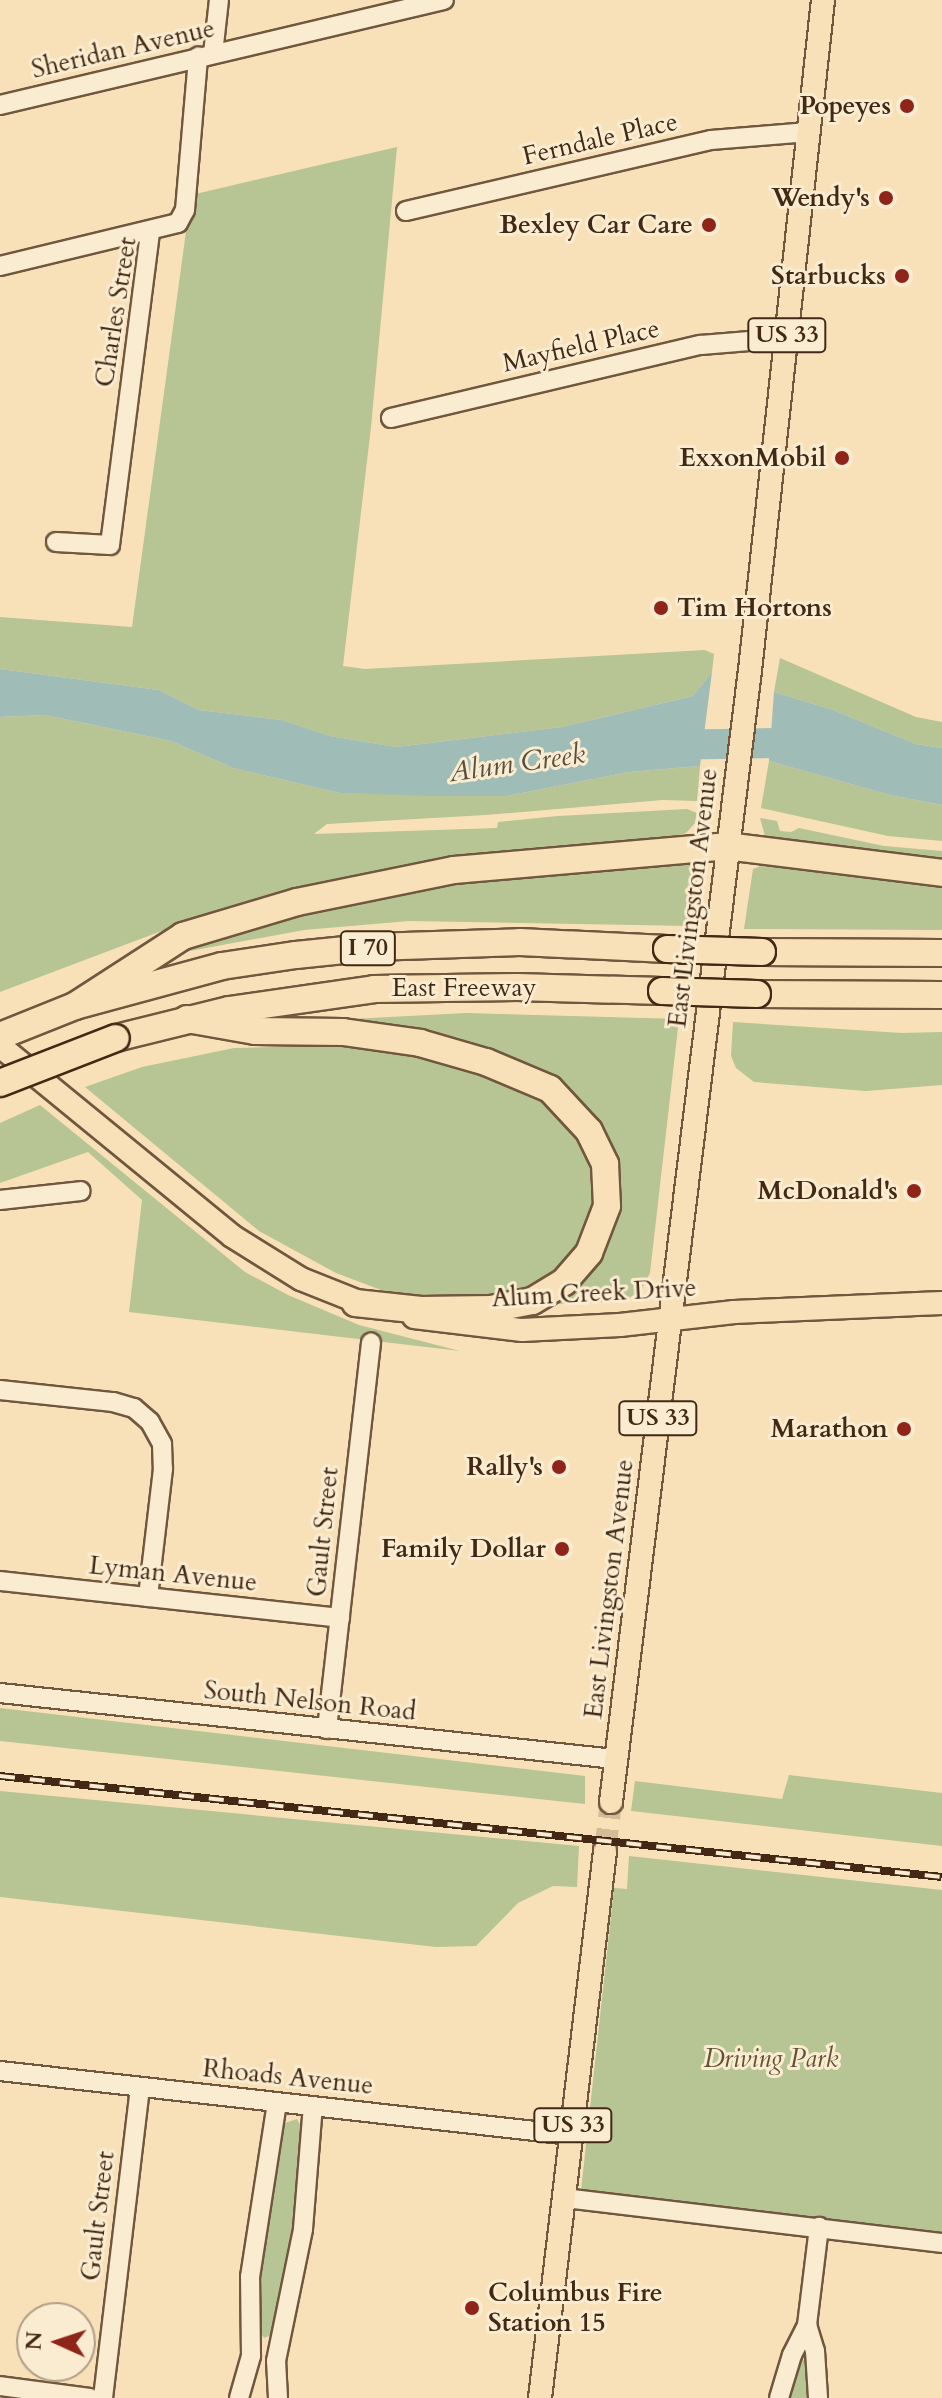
<!DOCTYPE html>
<html>
<head>
<meta charset="utf-8">
<style>
	body { margin:0 }
	#map { position:relative; width:942px; height:2398px; overflow:hidden; background:#f8e1b8; font-family:Cardo,serif }
	div>[style] { position:absolute }
	.green>* { inset:0; background:#b7c493 }
	.water>* { inset:0; background:#a0bcb7 }
	.river>* { height:30px; margin:-15px; padding:0 15px; transform-origin:15px; border-radius:15px; background:#a0bcb7 }
	.major-tunnel>* { height:22px; margin-top:-11px; transform-origin:0; background:repeating-linear-gradient(90deg,#d4bc97 0 22px,transparent 0 33px) }
	.roads { filter:drop-shadow(2px 0 #70573e) drop-shadow(-2px 0 #70573e) drop-shadow(0 2px #70573e) drop-shadow(0 -2px #70573e) }
	.minor>* { height:18px; margin:-9px; padding:0 9px; transform-origin:9px; border-radius:9px; background:#faecd1 }
	.major>* { height:22px; margin:-11px; padding:0 11px; transform-origin:11px; border-radius:11px; background:#f8e1b8 }
	.highway>* { height:26px; margin:-13px; padding:0 13px; transform-origin:13px; border-radius:13px; background:#f8e1b8 }
	.rail>* { height:8px; margin-top:-4px; transform-origin:0; background:repeating-linear-gradient(90deg,#faecd1 0 15px,#432915 0 30px); box-sizing:border-box; border-block:2px solid #432915 }
	.bridges { filter:drop-shadow(2px 0 #432915) drop-shadow(-2px 0 #432915) drop-shadow(0 2px #432915) drop-shadow(0 -2px #432915) }
	.highway-bridge>* { height:26px; margin:-13px; padding:0 13px; transform-origin:13px; border-radius:13px; background:#f8e1b8 }
	.dots>* { width:22px; height:22px; translate:-50% -50%; box-sizing:border-box; border:4px solid #faecd1; border-radius:50% }
	span { translate:-50% -50%; white-space:nowrap; text-align:center; line-height:1.15; -webkit-text-stroke:6px #faecd1; paint-order:stroke }
	.shield-label span { padding:2px 6px; background:#faecd1; border:2px solid; border-radius:6px; -webkit-text-stroke-width:0 }
	.shield-label { font-size:24px; color:#432915; font-weight:700 }
	.street-label { font-size:26px; color:#432915 }
	.poi-label { font-size:26px; color:#432915; font-weight:700 }
	.right { translate:-100% -50%; text-align:right }
	.left { translate:0 -50%; text-align:left }
	.park-label { font-size:26px; color:#605034; font-style:italic }
	.water-label { font-size:28px; color:#5a4e3e; font-style:italic }
	.north { position:absolute; left:16px; top:2302px; width:80px; height:80px; box-sizing:border-box; background:#faecd1; border:2px solid #b19e86; border-radius:50%; rotate:273deg; font-size:22px; font-weight:700; line-height:32px; text-align:center; color:#432915 }
	.north::after { content:''; display:block; margin:auto; width:28px; height:36px; background:#8f2418; clip-path:polygon(50% 0,100% 100%,50% 72%,0 100%) }
</style>
</head>
<body>
<div id="map">
	<div class="green">
		<i style="clip-path:polygon(397px 147px,371px 427px,343px 666px,365px 669px,705px 650px,714px 654px,712px 672px,693px 696px,562px 727px,396px 747px,330px 736px,282px 720px,199px 710px,159px 690px,0 669px,0 617px,132px 627px,191px 195px)"></i>
		<i style="clip-path:polygon(780px 658px,916px 717px,942px 722px,942px 748px,916px 744px,833px 710px,774px 692px)"></i>
		<i style="clip-path:polygon(45px 715px,171px 741px,233px 768px,340px 793px,507px 796px,629px 772px,700px 766px,697px 801px,663px 800px,486px 815px,327px 824px,314px 834px,497px 828px,498px 822px,558px 816px,687px 809px,697px 813px,695px 823px,686px 833px,659px 842px,500px 853px,412px 865px,277px 893px,172px 927px,0 992px,0 717px)"></i>
		<i style="clip-path:polygon(769px 761px,890px 795px,942px 805px,942px 841px,888px 836px,761px 808px)"></i>
		<i style="clip-path:polygon(760px 818px,777px 821px,780px 831px,791px 832px,799px 828px,884px 846px,942px 851px,942px 860px,774px 842px,765px 836px)"></i>
		<i style="clip-path:polygon(684px 862px,699px 869px,690px 926px,409px 921px,304px 930px,179px 953px,176px 947px,402px 887px)"></i>
		<i style="clip-path:polygon(761px 866px,942px 883px,942px 930px,744px 929px,753px 869px)"></i>
		<i style="clip-path:polygon(466px 1013px,679px 1019px,650px 1273px,641px 1290px,625px 1301px,557px 1304px,554px 1298px,613px 1221px,582px 1106px,351px 1024px,351px 1019px)"></i>
		<i style="clip-path:polygon(733px 1022px,902px 1033px,942px 1032px,942px 1085px,866px 1091px,754px 1082px,736px 1068px,731px 1056px)"></i>
		<i style="clip-path:polygon(343px 1045px,426px 1056px,462px 1065px,540px 1097px,577px 1133px,587px 1154px,592px 1178px,591px 1221px,568px 1267px,530px 1295px,426px 1299px,381px 1290px,336px 1273px,259px 1231px,85px 1087px,142px 1067px,234px 1048px)"></i>
		<i style="clip-path:polygon(40px 1105px,245px 1272px,288px 1295px,359px 1325px,460px 1351px,129px 1312px,142px 1200px,88px 1152px,0 1183px,0 1123px)"></i>
		<i style="clip-path:polygon(0 1708px,585px 1776px,585px 1804px,0 1741px)"></i>
		<i style="clip-path:polygon(789px 1775px,942px 1793px,942px 1846px,631px 1811px,635px 1781px,782px 1799px)"></i>
		<i style="clip-path:polygon(0 1791px,579px 1846px,577px 1887px,553px 1886px,518px 1903px,476px 1946px,436px 1947px,0 1897px)"></i>
		<i style="clip-path:polygon(629px 1856px,942px 1890px,942px 2232px,581px 2191px,614px 1888px,627px 1889px)"></i>
		<i style="clip-path:polygon(297px 2119px,304px 2132px,296px 2229px,274px 2334px,264px 2338px,258px 2329px,254px 2278px,282px 2124px)"></i>
		<i style="clip-path:polygon(796px 2359px,804px 2360px,808px 2370px,810px 2398px,785px 2398px)"></i>
	</div>
	<div class="water">
		<i style="clip-path:polygon(0 669px,159px 690px,199px 710px,282px 720px,330px 736px,396px 747px,562px 727px,693px 696px,712px 672px,700px 766px,629px 772px,507px 796px,434px 796px,340px 793px,233px 768px,171px 741px,45px 715px,0 717px)"></i>
		<i style="clip-path:polygon(774px 692px,833px 710px,916px 744px,942px 748px,942px 805px,890px 795px,769px 761px)"></i>
	</div>
	<div class="river">
		<i style="left:663px;top:745px;width:114px;rotate:-1deg"></i>
		<i style="left:777px;top:743px;width:33px;rotate:7deg"></i>
	</div>
	<div class="major-tunnel">
		<i style="left:605px;top:1851px;width:49px;rotate:-83deg"></i>
	</div>
	<div class="roads">
		<div class="minor">
			<i style="left:213px;top:54px;width:54px;rotate:-83.7deg"></i>
			<i style="left:0;top:105px;width:456px;rotate:-13.3deg"></i>
			<i style="left:406px;top:211px;width:313px;rotate:-13.1deg"></i>
			<i style="left:711px;top:140px;width:98px;rotate:-4.7deg"></i>
			<i style="left:0;top:266px;width:183px;rotate:-13.6deg"></i>
			<i style="left:178px;top:223px;width:15px;rotate:-62deg"></i>
			<i style="left:185px;top:210px;width:154px;rotate:-85.1deg"></i>
			<i style="left:391px;top:418px;width:318px;rotate:-13.3deg"></i>
			<i style="left:701px;top:345px;width:85px;rotate:-4.7deg"></i>
			<i style="left:56px;top:542px;width:54px;rotate:3.2deg"></i>
			<i style="left:110px;top:545px;width:317px;rotate:-82.7deg"></i>
			<i style="left:0;top:1200px;width:81px;rotate:-6.3deg"></i>
			<i style="left:0;top:1390px;width:114px;rotate:6.1deg"></i>
			<i style="left:113px;top:1402px;width:22px;rotate:16deg"></i>
			<i style="left:134px;top:1408px;width:21px;rotate:41deg"></i>
			<i style="left:150px;top:1422px;width:25px;rotate:61deg"></i>
			<i style="left:162px;top:1444px;width:25px;rotate:88deg"></i>
			<i style="left:163px;top:1469px;width:129px;rotate:96.7deg"></i>
			<i style="left:0;top:1581px;width:342px;rotate:6.2deg"></i>
			<i style="left:0;top:1693px;width:619px;rotate:6.13deg"></i>
			<i style="left:327px;top:1729px;width:389px;rotate:-83.5deg"></i>
			<i style="left:0;top:2071px;width:575px;rotate:6.4deg"></i>
			<i style="left:564px;top:2198px;width:381px;rotate:6.8deg"></i>
			<i style="left:807px;top:2325px;width:27px;rotate:73deg"></i>
			<i style="left:815px;top:2351px;width:47px;rotate:86.3deg"></i>
			<i style="left:0;top:2386px;width:91px;rotate:7.6deg"></i>
			<i style="left:103px;top:2398px;width:313px;rotate:-83.2deg"></i>
			<i style="left:239px;top:2398px;width:44px;rotate:-74.1deg"></i>
			<i style="left:251px;top:2356px;width:79px;rotate:-90.7deg"></i>
			<i style="left:250px;top:2277px;width:177px;rotate:-81.2deg"></i>
			<i style="left:278px;top:2398px;width:37px;rotate:-93deg"></i>
			<i style="left:276px;top:2361px;width:135px;rotate:-78.4deg"></i>
			<i style="left:303px;top:2229px;width:123px;rotate:-85.4deg"></i>
			<i style="left:779px;top:2398px;width:45px;rotate:-73.2deg"></i>
			<i style="left:792px;top:2355px;width:34px;rotate:-63deg"></i>
			<i style="left:807px;top:2325px;width:99px;rotate:-83deg"></i>
		</div>
		<div class="major">
			<i style="left:0;top:1046px;width:300px;rotate:39.3deg"></i>
			<i style="left:232px;top:1236px;width:81px;rotate:31.9deg"></i>
			<i style="left:301px;top:1279px;width:73px;rotate:21.7deg"></i>
			<i style="left:414px;top:1317px;width:109px;rotate:6.9deg"></i>
			<i style="left:522px;top:1330px;width:98px;rotate:-2.9deg"></i>
			<i style="left:620px;top:1325px;width:115px;rotate:-6.5deg"></i>
			<i style="left:734px;top:1312px;width:208px;rotate:-2.5deg"></i>
			<i style="left:611px;top:1802px;width:1141px;rotate:-83deg"></i>
			<i style="left:750px;top:670px;width:674px;rotate:-83.78deg"></i>
			<i style="left:540px;top:2398px;width:551px;rotate:-83.22deg"></i>
		</div>
		<div class="highway">
			<i style="left:762px;top:952px;width:180px;rotate:0.3deg"></i>
			<i style="left:757px;top:994px;width:185px;rotate:0.3deg"></i>
			<i style="left:75px;top:1006px;width:129px;rotate:-32.9deg"></i>
			<i style="left:183px;top:936px;width:119px;rotate:-16.6deg"></i>
			<i style="left:297px;top:902px;width:160px;rotate:-11.5deg"></i>
			<i style="left:454px;top:870px;width:273px;rotate:-5deg"></i>
			<i style="left:726px;top:846px;width:218px;rotate:7.1deg"></i>
			<i style="left:187px;top:1019px;width:69px;rotate:10deg"></i>
			<i style="left:255px;top:1031px;width:88px;rotate:0.7deg"></i>
			<i style="left:343px;top:1032px;width:78px;rotate:8.1deg"></i>
			<i style="left:420px;top:1043px;width:69px;rotate:16.1deg"></i>
			<i style="left:486px;top:1062px;width:69px;rotate:22.9deg"></i>
			<i style="left:550px;top:1089px;width:57px;rotate:47.1deg"></i>
			<i style="left:589px;top:1131px;width:37px;rotate:64deg"></i>
			<i style="left:605px;top:1164px;width:42px;rotate:87.3deg"></i>
			<i style="left:607px;top:1206px;width:50px;rotate:111deg"></i>
			<i style="left:589px;top:1253px;width:38px;rotate:131deg"></i>
			<i style="left:564px;top:1282px;width:37px;rotate:149deg"></i>
			<i style="left:532px;top:1301px;width:42px;rotate:169deg"></i>
			<i style="left:491px;top:1309px;width:70px;rotate:179.2deg"></i>
			<i style="left:421px;top:1310px;width:66px;rotate:-173.9deg"></i>
			<i style="left:0;top:1036px;width:81px;rotate:-21.8deg"></i>
			<i style="left:75px;top:1006px;width:152px;rotate:-15.2deg"></i>
			<i style="left:222px;top:966px;width:75px;rotate:-8.5deg"></i>
			<i style="left:296px;top:955px;width:77px;rotate:-5.9deg"></i>
			<i style="left:373px;top:947px;width:147px;rotate:-1.9deg"></i>
			<i style="left:520px;top:942px;width:147px;rotate:2.7deg"></i>
			<i style="left:116px;top:1038px;width:116px;rotate:-13.9deg"></i>
			<i style="left:229px;top:1010px;width:147px;rotate:-8.2deg"></i>
			<i style="left:374px;top:989px;width:143px;rotate:-0.8deg"></i>
			<i style="left:517px;top:987px;width:145px;rotate:1.6deg"></i>
		</div>
	</div>
	<div class="rail">
		<i style="left:0;top:1776px;width:947px;rotate:6.12deg"></i>
	</div>
	<div class="bridges">
		<div class="highway-bridge">
			<i style="left:667px;top:949px;width:95px;rotate:1.8deg"></i>
			<i style="left:662px;top:991px;width:95px;rotate:1.8deg"></i>
			<i style="left:0;top:1083px;width:124px;rotate:-21.2deg"></i>
		</div>
	</div>
	<div class="dots">
		<i style="left:907px;top:106px;background:#8f2418"></i>
		<i style="left:886px;top:198px;background:#8f2418"></i>
		<i style="left:709px;top:225px;background:#8f2418"></i>
		<i style="left:902px;top:276px;background:#8f2418"></i>
		<i style="left:842px;top:458px;background:#8f2418"></i>
		<i style="left:661px;top:608px;background:#8f2418"></i>
		<i style="left:914px;top:1191px;background:#8f2418"></i>
		<i style="left:904px;top:1429px;background:#8f2418"></i>
		<i style="left:559px;top:1467px;background:#8f2418"></i>
		<i style="left:562px;top:1549px;background:#8f2418"></i>
		<i style="left:472px;top:2308px;background:#8f2418"></i>
	</div>
	<div class="shield-label">
		<span style="left:787px;top:335px">US 33</span>
		<span style="left:368px;top:948px">I 70</span>
		<span style="left:658px;top:1418px">US 33</span>
		<span style="left:573px;top:2125px">US 33</span>
	</div>
	<div class="street-label">
		<span style="left:123px;top:49px;rotate:-13deg">Sheridan Avenue</span>
		<span style="left:600px;top:139px;rotate:-13deg">Ferndale Place</span>
		<span style="left:116px;top:312px;rotate:-81deg">Charles Street</span>
		<span style="left:581px;top:346px;rotate:-13deg">Mayfield Place</span>
		<span style="left:693px;top:898px;rotate:-83deg">East Livingston Avenue</span>
		<span style="left:464px;top:988px">East Freeway</span>
		<span style="left:594px;top:1293px;rotate:-3deg">Alum Creek Drive</span>
		<span style="left:323px;top:1532px;rotate:-84deg">Gault Street</span>
		<span style="left:173px;top:1574px;rotate:6deg">Lyman Avenue</span>
		<span style="left:609px;top:1589px;rotate:-83deg">East Livingston Avenue</span>
		<span style="left:310px;top:1701px;rotate:6deg">South Nelson Road</span>
		<span style="left:288px;top:2077px;rotate:6deg">Rhoads Avenue</span>
		<span style="left:98px;top:2216px;rotate:-83deg">Gault Street</span>
	</div>
	<div class="poi-label">
		<span class="right" style="left:891px;top:106px">Popeyes</span>
		<span class="right" style="left:870px;top:198px">Wendy's</span>
		<span class="right" style="left:693px;top:225px">Bexley Car Care</span>
		<span class="right" style="left:886px;top:276px">Starbucks</span>
		<span class="right" style="left:826px;top:458px">ExxonMobil</span>
		<span class="left" style="left:677px;top:608px">Tim Hortons</span>
		<span class="right" style="left:898px;top:1191px">McDonald's</span>
		<span class="right" style="left:888px;top:1429px">Marathon</span>
		<span class="right" style="left:543px;top:1467px">Rally's</span>
		<span class="right" style="left:546px;top:1549px">Family Dollar</span>
		<span class="left" style="left:488px;top:2308px">Columbus Fire<br>Station 15</span>
	</div>
	<div class="park-label">
		<span style="left:771px;top:2059px">Driving Park</span>
	</div>
	<div class="water-label">
		<span style="left:517px;top:763px;rotate:-8deg">Alum Creek</span>
	</div>
	<div class="north">N</div>
</div>
</body>
</html>
